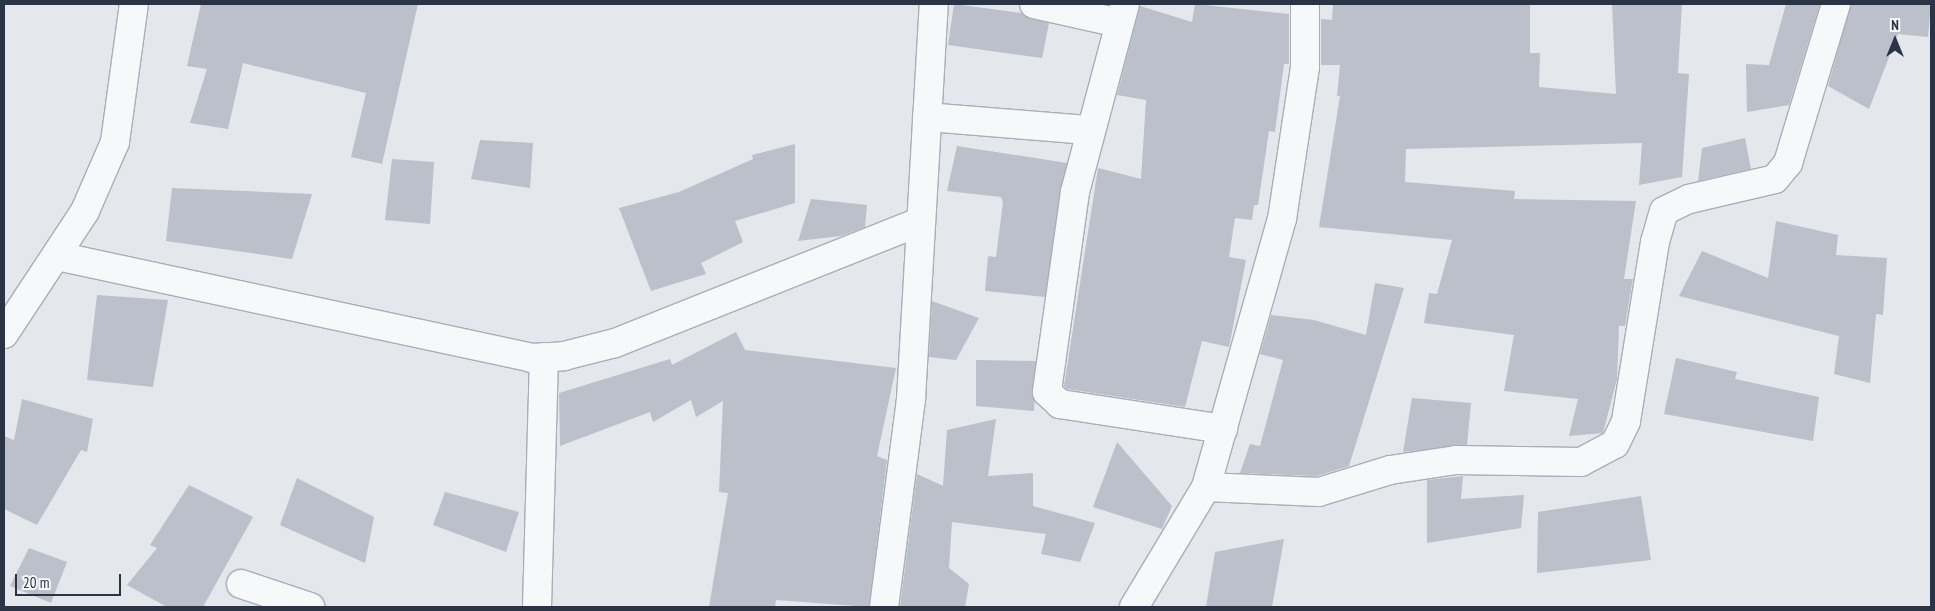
<!DOCTYPE html>
<html>
<head>
<meta charset="utf-8">
<style>
	body { margin:0 }
	#map { position:relative; width:1935px; height:611px; overflow:hidden; background:#e4e7ec; font-family:"PT Sans Narrow",sans-serif }
	div>[style] { position:absolute }
	.building>* { inset:0; background:#bbc0ca }
	.roads { filter:drop-shadow(1px 0 #a9aeb7) drop-shadow(-1px 0 #a9aeb7) drop-shadow(0 1px #a9aeb7) drop-shadow(0 -1px #a9aeb7) }
	.minor>* { height:28px; margin:-14px; padding:0 14px; transform-origin:14px; border-radius:14px; background:#f7f8fa }
	span { translate:-50% -50%; white-space:nowrap; text-align:center; line-height:1.15; -webkit-text-stroke:5px #f4f6f9; paint-order:stroke }
	.frame { position:absolute; inset:0; border:5px solid #2b3445; pointer-events:none }
	.north { position:absolute; left:1870px; top:15px; width:50px; height:50px; -webkit-text-stroke:4px #f4f6f9; paint-order:stroke; rotate:0deg; font-size:14px; font-weight:700; line-height:20px; text-align:center; color:#2b3445 }
	.north::after { content:''; display:block; margin:auto; width:18px; height:22px; background:#2b3445; clip-path:polygon(50% 0,100% 100%,50% 72%,0 100%) }
	.scale { position:absolute; left:15px; top:574px; width:106px; height:22px; box-sizing:border-box; border:2px solid #2b3445; border-top:0; padding-left:6px; font-size:15px; line-height:18px; white-space:nowrap; color:#2b3445; -webkit-text-stroke:4px #f4f6f9; paint-order:stroke }
</style>
</head>
<body>
<div id="map">
	<div class="building">
		<i style="clip-path:polygon(201px 4px,418px 4px,382px 164px,351px 157px,366px 93px,243px 63px,228px 129px,190px 123px,207px 69px,187px 66px)"></i>
		<i style="clip-path:polygon(954px 4px,1022px 13px,1049px 23px,1042px 58px,948px 45px)"></i>
		<i style="clip-path:polygon(1195px 4px,1289px 14px,1289px 64px,1284px 64px,1275px 132px,1269px 131px,1258px 205px,1254px 205px,1252px 220px,1235px 218px,1229px 257px,1246px 260px,1229px 347px,1202px 341px,1185px 407px,1067px 389px,1064px 386px,1098px 168px,1141px 179px,1146px 100px,1117px 95px,1140px 6px,1192px 22px)"></i>
		<i style="clip-path:polygon(1333px 4px,1530px 4px,1530px 53px,1540px 53px,1539px 87px,1616px 94px,1612px 4px,1682px 4px,1678px 73px,1689px 74px,1682px 177px,1639px 185px,1642px 143px,1406px 149px,1405px 182px,1515px 191px,1514px 199px,1636px 201px,1624px 279px,1633px 279px,1632px 284px,1625px 326px,1619px 326px,1617px 379px,1603px 433px,1569px 436px,1578px 399px,1504px 391px,1514px 335px,1424px 323px,1429px 293px,1437px 294px,1452px 240px,1319px 227px,1340px 96px,1337px 96px,1340px 65px,1321px 65px,1321px 19px,1332px 20px)"></i>
		<i style="clip-path:polygon(1786px 4px,1820px 4px,1789px 105px,1747px 112px,1746px 64px,1769px 65px)"></i>
		<i style="clip-path:polygon(1851px 4px,1931px 4px,1928px 37px,1898px 34px,1869px 109px,1828px 86px)"></i>
		<i style="clip-path:polygon(1745px 138px,1751px 169px,1698px 181px,1702px 148px)"></i>
		<i style="clip-path:polygon(480px 140px,533px 143px,530px 188px,471px 179px)"></i>
		<i style="clip-path:polygon(795px 144px,795px 203px,735px 221px,743px 242px,701px 263px,706px 274px,651px 291px,619px 208px,679px 192px,753px 159px,752px 155px)"></i>
		<i style="clip-path:polygon(957px 146px,1067px 163px,1045px 297px,985px 291px,988px 256px,996px 257px,1003px 202px,1001px 197px,947px 191px)"></i>
		<i style="clip-path:polygon(392px 159px,434px 162px,430px 224px,385px 220px)"></i>
		<i style="clip-path:polygon(172px 188px,312px 194px,292px 259px,166px 241px)"></i>
		<i style="clip-path:polygon(811px 199px,867px 205px,865px 227px,841px 236px,798px 241px)"></i>
		<i style="clip-path:polygon(1776px 221px,1838px 235px,1836px 255px,1887px 258px,1883px 315px,1876px 314px,1870px 383px,1834px 374px,1839px 336px,1679px 296px,1702px 251px,1768px 278px)"></i>
		<i style="clip-path:polygon(1375px 283px,1404px 288px,1349px 466px,1317px 476px,1240px 473px,1250px 444px,1260px 446px,1283px 360px,1260px 354px,1271px 315px,1314px 320px,1366px 335px)"></i>
		<i style="clip-path:polygon(97px 295px,168px 300px,153px 387px,87px 380px)"></i>
		<i style="clip-path:polygon(932px 301px,979px 318px,956px 360px,929px 357px)"></i>
		<i style="clip-path:polygon(736px 332px,745px 350px,896px 368px,877px 456px,887px 460px,869px 607px,776px 600px,775px 607px,709px 607px,728px 493px,719px 492px,723px 401px,696px 417px,691px 400px,653px 422px,650px 412px,560px 446px,559px 393px,670px 359px,672px 365px)"></i>
		<i style="clip-path:polygon(1676px 358px,1737px 372px,1735px 379px,1819px 397px,1813px 441px,1664px 414px)"></i>
		<i style="clip-path:polygon(976px 360px,1036px 361px,1034px 411px,976px 406px)"></i>
		<i style="clip-path:polygon(1412px 398px,1471px 403px,1467px 445px,1403px 452px)"></i>
		<i style="clip-path:polygon(22px 399px,93px 419px,87px 452px,81px 450px,37px 525px,4px 509px,4px 436px,14px 440px)"></i>
		<i style="clip-path:polygon(996px 419px,988px 476px,1033px 473px,1033px 506px,1095px 523px,1080px 562px,1041px 554px,1046px 534px,952px 522px,949px 568px,969px 584px,965px 607px,900px 607px,917px 474px,943px 486px,947px 430px)"></i>
		<i style="clip-path:polygon(1117px 442px,1172px 506px,1162px 529px,1093px 507px)"></i>
		<i style="clip-path:polygon(1463px 476px,1461px 499px,1524px 495px,1521px 528px,1427px 543px,1427px 480px)"></i>
		<i style="clip-path:polygon(297px 478px,374px 517px,365px 563px,280px 525px)"></i>
		<i style="clip-path:polygon(189px 485px,253px 517px,203px 607px,167px 607px,127px 585px,157px 548px,150px 545px)"></i>
		<i style="clip-path:polygon(445px 492px,519px 512px,506px 552px,433px 525px)"></i>
		<i style="clip-path:polygon(1641px 496px,1651px 560px,1537px 573px,1538px 512px)"></i>
		<i style="clip-path:polygon(1284px 539px,1272px 607px,1206px 607px,1215px 552px)"></i>
		<i style="clip-path:polygon(29px 548px,67px 562px,51px 603px,10px 586px)"></i>
	</div>
	<div class="roads">
		<div class="minor">
			<i style="left:1034px;top:4px;width:87px;rotate:12.6deg"></i>
			<i style="left:1125px;top:4px;width:195px;rotate:104.9deg"></i>
			<i style="left:1075px;top:192px;width:202px;rotate:98deg"></i>
			<i style="left:1047px;top:392px;width:18px;rotate:43deg"></i>
			<i style="left:1060px;top:404px;width:165px;rotate:8.7deg"></i>
			<i style="left:927px;top:117px;width:163px;rotate:4.6deg"></i>
			<i style="left:57px;top:256px;width:485px;rotate:12.1deg"></i>
			<i style="left:531px;top:358px;width:33px;rotate:-3deg"></i>
			<i style="left:564px;top:356px;width:53px;rotate:-14.3deg"></i>
			<i style="left:615px;top:343px;width:329px;rotate:-21.7deg"></i>
			<i style="left:4px;top:334px;width:147px;rotate:-56.6deg"></i>
			<i style="left:85px;top:211px;width:75px;rotate:-66.5deg"></i>
			<i style="left:115px;top:142px;width:139px;rotate:-82.2deg"></i>
			<i style="left:1206px;top:487px;width:279px;rotate:-74.2deg"></i>
			<i style="left:1282px;top:219px;width:154px;rotate:-81.4deg"></i>
			<i style="left:1305px;top:67px;width:63px;rotate:-90deg"></i>
			<i style="left:241px;top:584px;width:73px;rotate:18.4deg"></i>
			<i style="left:537px;top:607px;width:250px;rotate:-88.4deg"></i>
			<i style="left:884px;top:607px;width:210px;rotate:-82.6deg"></i>
			<i style="left:911px;top:399px;width:396px;rotate:-86.7deg"></i>
			<i style="left:1134px;top:607px;width:140px;rotate:-59deg"></i>
			<i style="left:1206px;top:487px;width:113px;rotate:2.5deg"></i>
			<i style="left:1319px;top:492px;width:74px;rotate:-17.2deg"></i>
			<i style="left:1390px;top:470px;width:67px;rotate:-8.6deg"></i>
			<i style="left:1456px;top:460px;width:125px;rotate:0.9deg"></i>
			<i style="left:1581px;top:462px;width:38px;rotate:-28deg"></i>
			<i style="left:1615px;top:444px;width:25px;rotate:-64deg"></i>
			<i style="left:1626px;top:421px;width:181px;rotate:-80.8deg"></i>
			<i style="left:1655px;top:242px;width:32px;rotate:-74deg"></i>
			<i style="left:1664px;top:211px;width:28px;rotate:-26deg"></i>
			<i style="left:1689px;top:199px;width:88px;rotate:-13.1deg"></i>
			<i style="left:1775px;top:179px;width:21px;rotate:-51deg"></i>
			<i style="left:1788px;top:163px;width:166px;rotate:-73.2deg"></i>
		</div>
	</div>
	<div class="frame"></div>
	<div class="north">N</div>
	<div class="scale">20 m</div>
</div>
</body>
</html>
